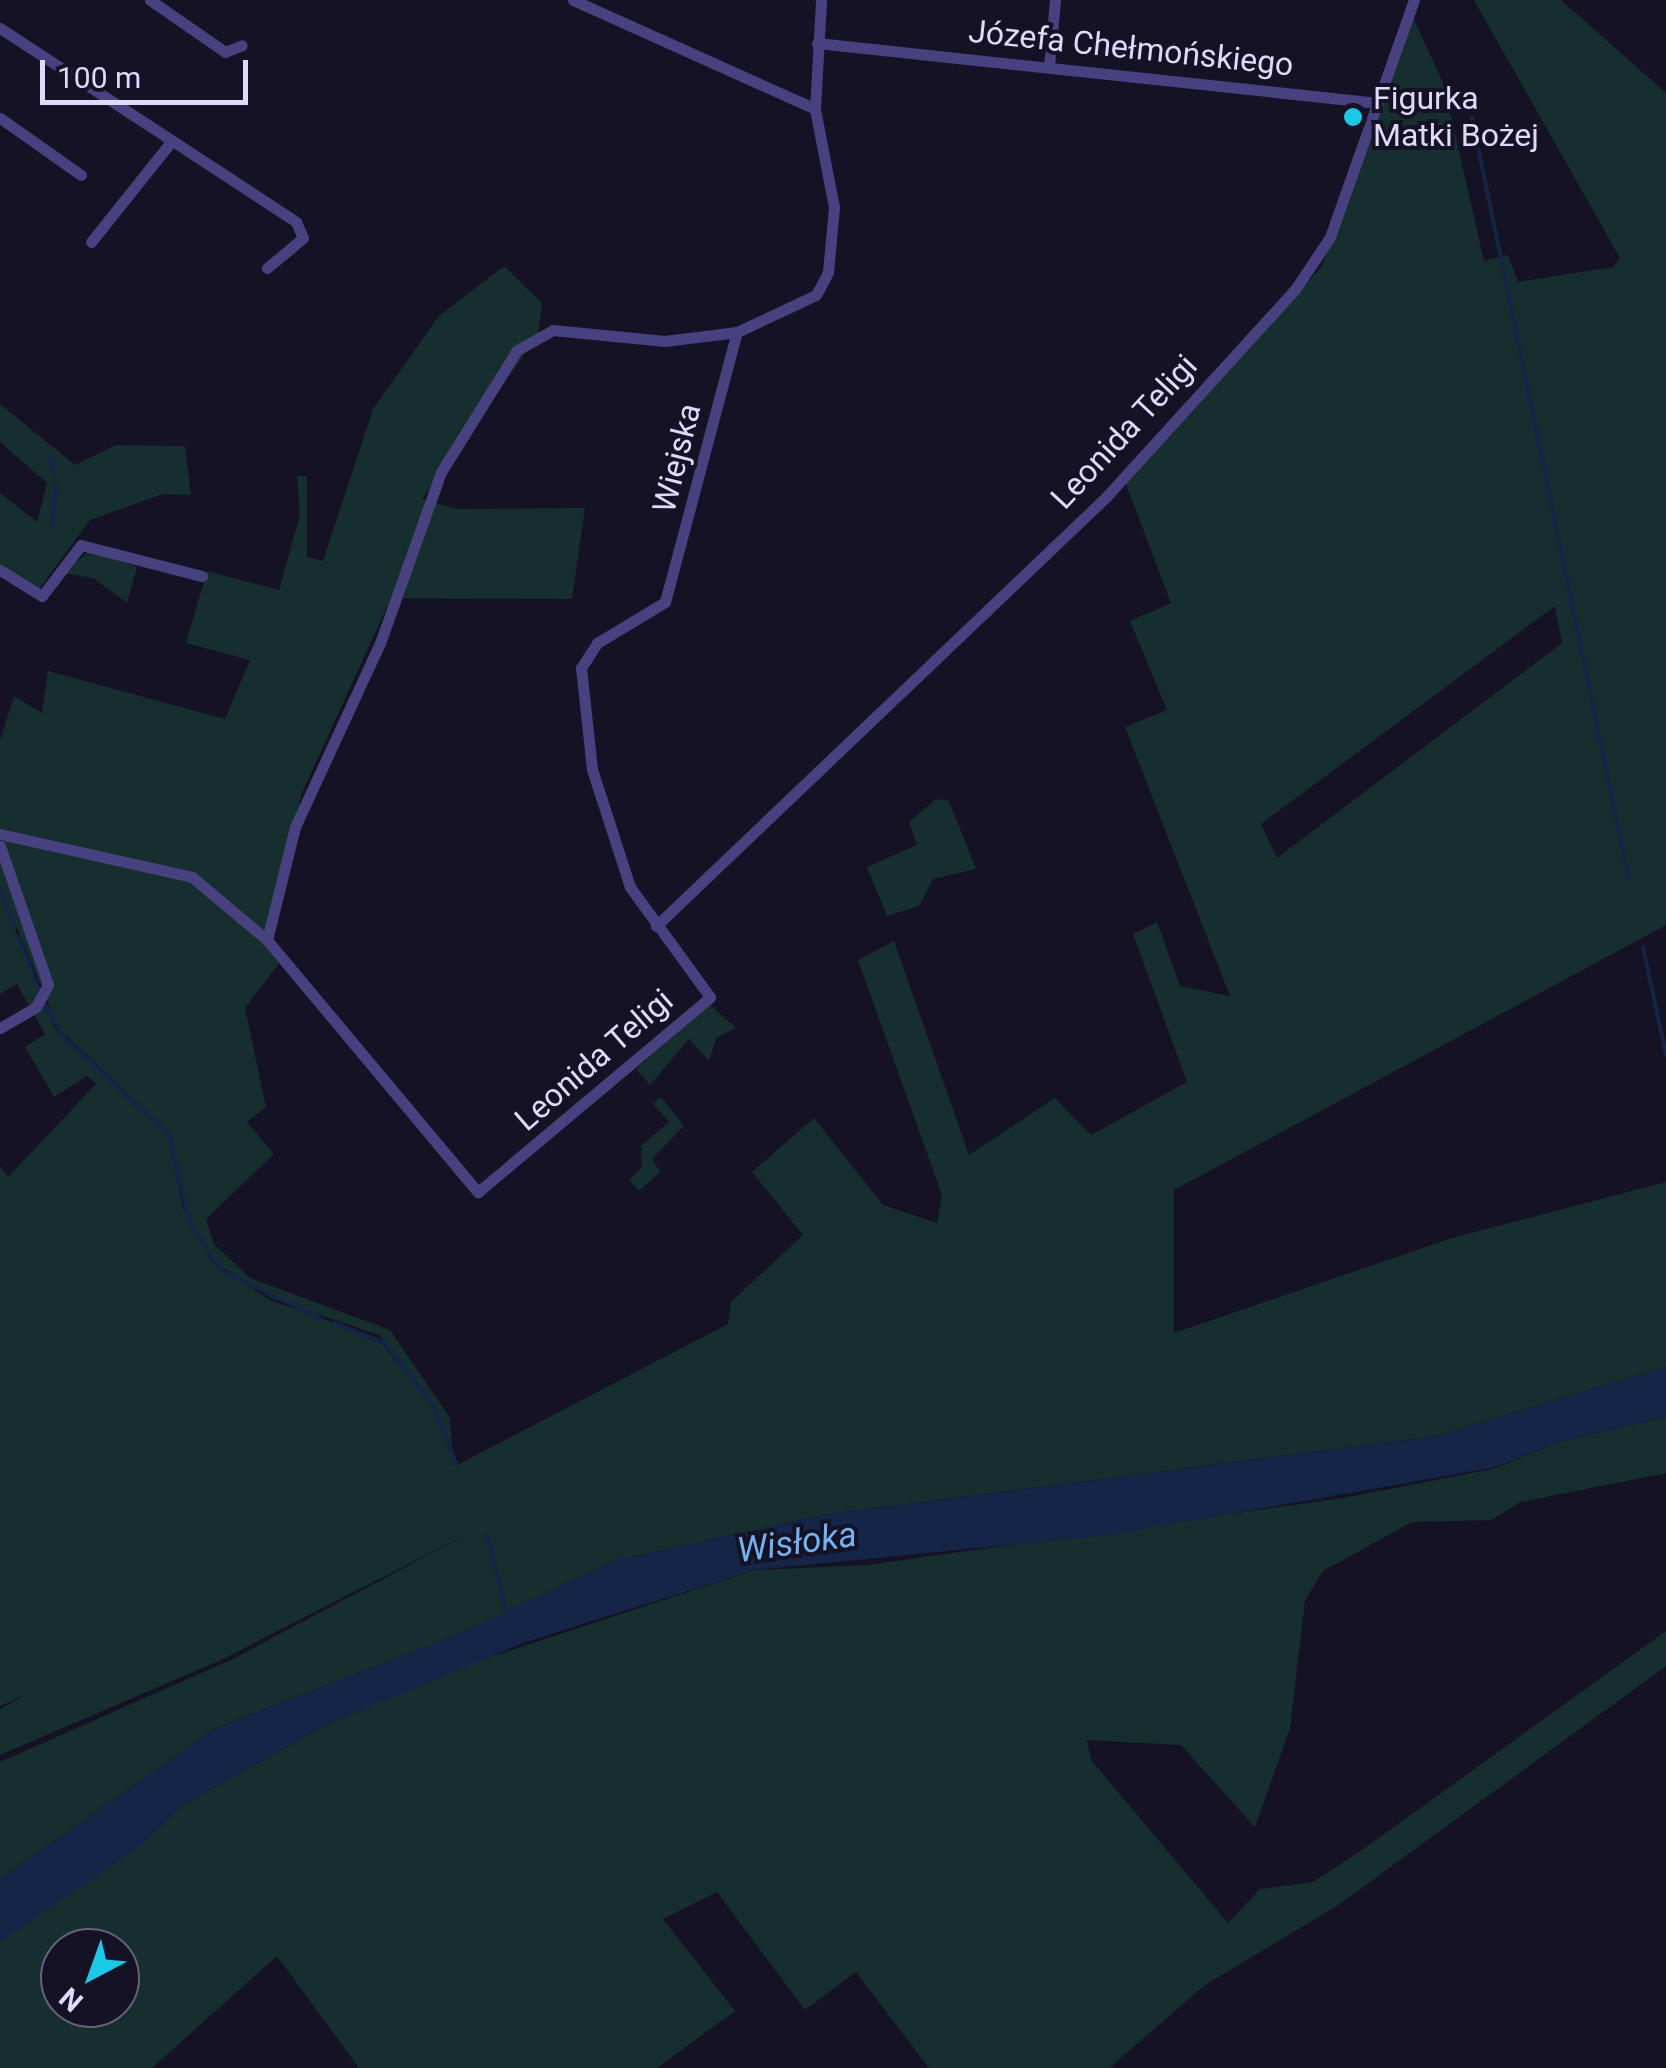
<!DOCTYPE html>
<html>
<head>
<meta charset="utf-8">
<style>
	body { margin:0 }
	#map { position:relative; width:1666px; height:2068px; overflow:hidden; background:#161225; font-family:Roboto,sans-serif }
	div>[style] { position:absolute }
	.green>* { inset:0; background:#162e2e }
	.water>* { inset:0; background:#142547 }
	.stream>* { height:4px; margin:-2px; padding:0 2px; transform-origin:2px; border-radius:2px; background:#142547 }
	.minor>* { height:11px; margin:-5.5px; padding:0 5.5px; transform-origin:5.5px; border-radius:5.5px; background:#47427f }
	.dots>* { width:28px; height:28px; translate:-50% -50%; box-sizing:border-box; border:5px solid #161225; border-radius:50% }
	span { translate:-50% -50%; white-space:nowrap; text-align:center; line-height:1.15; -webkit-text-stroke:8px #161225; paint-order:stroke }
	.street-label { font-size:32px; color:#dfdafb }
	.poi-label { font-size:32px; color:#dfdafb }
	.left { translate:0 -50%; text-align:left }
	.water-label { font-size:35px; color:#73b1f0; font-style:italic }
	.north { position:absolute; left:40px; top:1928px; width:100px; height:100px; box-sizing:border-box; background:#161225; border:2px solid #66627b; border-radius:50%; rotate:221deg; font-size:28px; font-weight:700; line-height:40px; text-align:center; color:#dfdafb }
	.north::after { content:''; display:block; margin:auto; width:35px; height:45px; background:#1bc9e6; clip-path:polygon(50% 0,100% 100%,50% 72%,0 100%) }
	.scale { position:absolute; left:40px; top:60px; width:208px; height:45px; box-sizing:border-box; border:5px solid #dfdafb; border-top:0; padding-left:12px; font-size:30px; line-height:35px; white-space:nowrap; color:#dfdafb; -webkit-text-stroke:8px #161225; paint-order:stroke }
</style>
</head>
<body>
<div id="map">
	<div class="green">
		<i style="clip-path:polygon(evenodd,1474px 0,1561px 0,1666px 93px,1666px 925px,1174px 1190px,1174px 1333px,1452px 1238px,1666px 1182px,1666px 1367px,1436px 1436px,828px 1514px,613px 1561px,462px 1633px,216px 1728px,0 1879px,0 1762px,233px 1659px,469px 1533px,219px 1661px,0 1755px,0 1709px,25px 1695px,0 1706px,0 1166px,8px 1177px,96px 1084px,87px 1076px,54px 1097px,25px 1047px,45px 1034px,17px 984px,0 994px,0 892px,55px 1029px,168px 1136px,183px 1208px,211px 1261px,270px 1300px,377px 1338px,433px 1407px,455px 1466px,728px 1324px,731px 1302px,803px 1235px,752px 1172px,814px 1118px,883px 1205px,937px 1223px,942px 1195px,858px 960px,894px 941px,969px 1155px,1055px 1098px,1091px 1135px,1187px 1082px,1133px 934px,1157px 922px,1180px 986px,1230px 996px,1125px 727px,1167px 710px,1130px 621px,1171px 603px,1126px 484px,1322px 266px,1411px 13px,1444px 85px,1484px 261px,1508px 255px,1518px 282px,1613px 267px,1620px 258px,1474px 0,1555px 606px,1562px 643px,1277px 858px,1261px 824px,1555px 606px)"></i>
		<i style="clip-path:polygon(504px 266px,542px 303px,538px 335px,422px 499px,457px 509px,585px 508px,572px 599px,391px 598px,301px 795px,272px 944px,280px 962px,245px 1008px,266px 1107px,247px 1122px,274px 1154px,206px 1219px,214px 1244px,250px 1278px,390px 1330px,450px 1418px,452px 1446px,435px 1406px,379px 1335px,271px 1298px,217px 1264px,190px 1221px,169px 1133px,58px 1028px,0 886px,0 741px,14px 696px,42px 713px,48px 671px,225px 719px,250px 660px,186px 643px,207px 571px,279px 590px,300px 515px,297px 476px,307px 476px,307px 557px,323px 561px,373px 409px,439px 316px)"></i>
		<i style="clip-path:polygon(0 404px,75px 465px,116px 445px,185px 446px,191px 495px,163px 494px,90px 520px,39px 589px,0 566px,0 493px,37px 522px,47px 483px,0 442px)"></i>
		<i style="clip-path:polygon(90px 550px,137px 567px,127px 603px,93px 578px,63px 573px)"></i>
		<i style="clip-path:polygon(936px 799px,949px 801px,976px 869px,933px 879px,919px 906px,887px 916px,867px 867px,917px 845px,909px 822px)"></i>
		<i style="clip-path:polygon(709px 1004px,736px 1028px,716px 1038px,709px 1061px,689px 1039px,650px 1085px,636px 1069px)"></i>
		<i style="clip-path:polygon(661px 1097px,684px 1126px,652px 1159px,660px 1172px,639px 1191px,629px 1180px,642px 1167px,641px 1146px,669px 1122px,653px 1104px)"></i>
		<i style="clip-path:polygon(evenodd,1666px 1417px,1666px 1473px,1520px 1502px,1492px 1520px,1412px 1522px,1323px 1571px,1305px 1600px,1290px 1728px,1255px 1827px,1181px 1745px,1087px 1740px,1091px 1760px,1228px 1923px,1260px 1889px,1313px 1882px,1362px 1850px,1666px 1631px,1666px 1666px,1337px 1906px,1205px 1985px,1109px 2068px,929px 2068px,856px 1972px,805px 2010px,717px 1892px,663px 1919px,735px 2011px,657px 2068px,359px 2068px,277px 1956px,152px 2068px,0 2068px,0 1942px,184px 1804px,324px 1726px,448px 1671px,754px 1570px,868px 1565px,1343px 1498px,1497px 1468px,1554px 1443px,1666px 1417px,60px 1948px,120px 1948px,120px 2008px,60px 2008px,60px 1948px)"></i>
	</div>
	<div class="water">
		<i style="clip-path:polygon(1666px 1367px,1666px 1417px,1554px 1443px,1497px 1467px,1110px 1535px,754px 1570px,523px 1643px,324px 1726px,184px 1804px,142px 1845px,0 1942px,0 1879px,216px 1728px,461px 1633px,613px 1561px,828px 1514px,1436px 1436px)"></i>
	</div>
	<div class="stream">
		<i style="left:1472px;top:118px;width:779px;rotate:78.37deg"></i>
		<i style="left:50px;top:459px;width:16px;rotate:76deg"></i>
		<i style="left:52px;top:525px;width:41px;rotate:-84.4deg"></i>
		<i style="left:0;top:890px;width:40px;rotate:68deg"></i>
		<i style="left:18px;top:937px;width:60px;rotate:68.6deg"></i>
		<i style="left:1643px;top:947px;width:110px;rotate:78deg"></i>
		<i style="left:43px;top:1002px;width:43px;rotate:59.3deg"></i>
		<i style="left:65px;top:1039px;width:142px;rotate:42.7deg"></i>
		<i style="left:169px;top:1135px;width:91px;rotate:76.7deg"></i>
		<i style="left:190px;top:1224px;width:57px;rotate:55.8deg"></i>
		<i style="left:222px;top:1271px;width:111px;rotate:25.6deg"></i>
		<i style="left:335px;top:1323px;width:55px;rotate:22.4deg"></i>
		<i style="left:386px;top:1344px;width:79px;rotate:52.7deg"></i>
		<i style="left:434px;top:1407px;width:60px;rotate:68.6deg"></i>
		<i style="left:487px;top:1535px;width:81px;rotate:75.6deg"></i>
	</div>
	<div class="minor">
		<i style="left:150px;top:0;width:91px;rotate:34.7deg"></i>
		<i style="left:225px;top:52px;width:18px;rotate:-22deg"></i>
		<i style="left:573px;top:0;width:265px;rotate:24.2deg"></i>
		<i style="left:0;top:28px;width:354px;rotate:33.2deg"></i>
		<i style="left:296px;top:222px;width:17px;rotate:66deg"></i>
		<i style="left:303px;top:238px;width:47px;rotate:140.2deg"></i>
		<i style="left:817px;top:43px;width:564px;rotate:6.1deg"></i>
		<i style="left:1049px;top:66px;width:66px;rotate:-84.8deg"></i>
		<i style="left:0;top:118px;width:99px;rotate:35.1deg"></i>
		<i style="left:91px;top:242px;width:127px;rotate:-51.4deg"></i>
		<i style="left:737px;top:332px;width:73px;rotate:172.9deg"></i>
		<i style="left:665px;top:341px;width:113px;rotate:-174.4deg"></i>
		<i style="left:553px;top:330px;width:41px;rotate:150.9deg"></i>
		<i style="left:517px;top:350px;width:144px;rotate:121.9deg"></i>
		<i style="left:441px;top:472px;width:182px;rotate:109.6deg"></i>
		<i style="left:380px;top:643px;width:203px;rotate:114.8deg"></i>
		<i style="left:295px;top:827px;width:116px;rotate:103.9deg"></i>
		<i style="left:267px;top:940px;width:329px;rotate:50.1deg"></i>
		<i style="left:478px;top:1192px;width:303px;rotate:-40deg"></i>
		<i style="left:710px;top:997px;width:136px;rotate:-126deg"></i>
		<i style="left:630px;top:887px;width:124px;rotate:-107.9deg"></i>
		<i style="left:592px;top:769px;width:102px;rotate:-96.2deg"></i>
		<i style="left:581px;top:668px;width:30px;rotate:-57deg"></i>
		<i style="left:597px;top:643px;width:79px;rotate:-31.1deg"></i>
		<i style="left:665px;top:602px;width:279px;rotate:-75.1deg"></i>
		<i style="left:737px;top:332px;width:87px;rotate:-25.1deg"></i>
		<i style="left:816px;top:295px;width:26px;rotate:-62deg"></i>
		<i style="left:828px;top:272px;width:65px;rotate:-84.7deg"></i>
		<i style="left:834px;top:207px;width:100px;rotate:-101deg"></i>
		<i style="left:815px;top:109px;width:109px;rotate:-86.8deg"></i>
		<i style="left:0;top:570px;width:49px;rotate:31.8deg"></i>
		<i style="left:42px;top:596px;width:64px;rotate:-52.6deg"></i>
		<i style="left:81px;top:545px;width:125px;rotate:14.4deg"></i>
		<i style="left:0;top:834px;width:197px;rotate:12.6deg"></i>
		<i style="left:192px;top:877px;width:98px;rotate:40deg"></i>
		<i style="left:0;top:846px;width:147px;rotate:70.9deg"></i>
		<i style="left:48px;top:985px;width:25px;rotate:119deg"></i>
		<i style="left:36px;top:1007px;width:42px;rotate:149.7deg"></i>
		<i style="left:656px;top:926px;width:622px;rotate:-43.63deg"></i>
		<i style="left:1106px;top:497px;width:282px;rotate:-47.7deg"></i>
		<i style="left:1296px;top:288px;width:61px;rotate:-56.3deg"></i>
		<i style="left:1330px;top:237px;width:251px;rotate:-70.5deg"></i>
	</div>
	<div class="dots">
		<i style="left:1353px;top:117px;background:#1bc9e6"></i>
	</div>
	<div class="street-label">
		<span style="left:1131px;top:48px;rotate:6deg">Józefa Chełmońskiego</span>
		<span style="left:1124px;top:432px;rotate:-47deg">Leonida Teligi</span>
		<span style="left:677px;top:458px;rotate:-76deg">Wiejska</span>
		<span style="left:594px;top:1060px;rotate:-41deg">Leonida Teligi</span>
	</div>
	<div class="poi-label">
		<span class="left" style="left:1373px;top:117px">Figurka<br>Matki Bożej</span>
	</div>
	<div class="water-label">
		<span style="left:797px;top:1543px;rotate:-8deg">Wisłoka</span>
	</div>
	<div class="north">N</div>
	<div class="scale">100 m</div>
</div>
</body>
</html>
